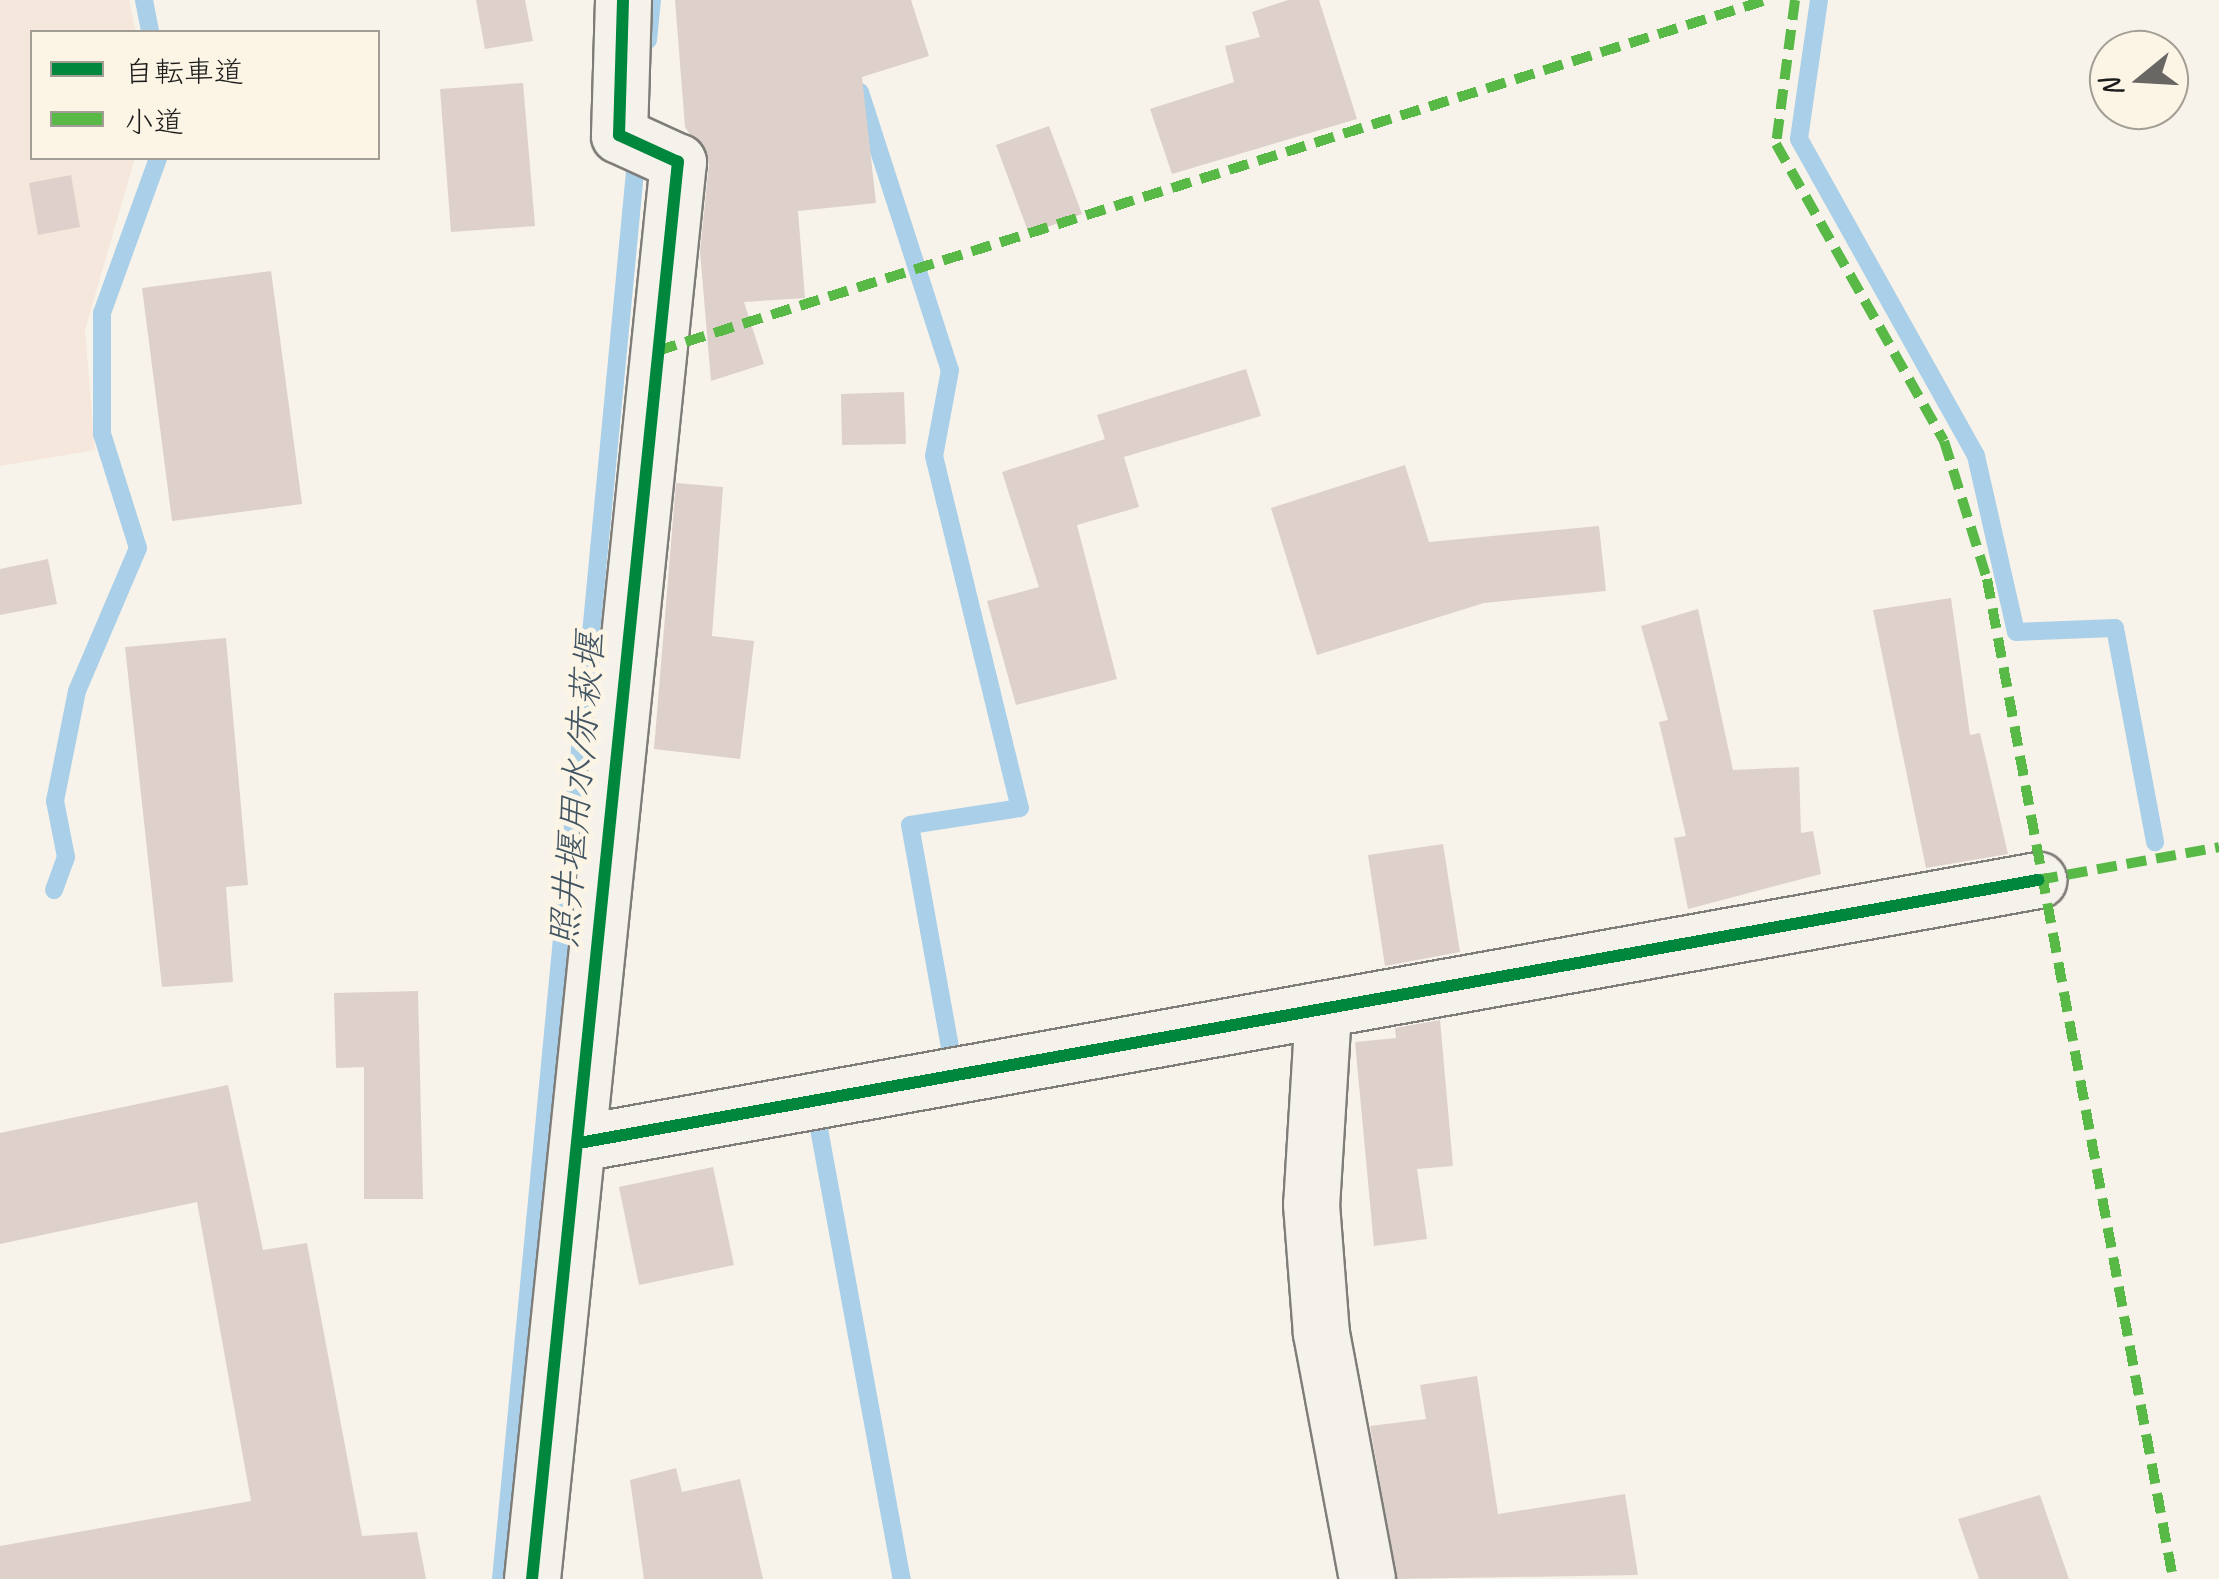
<!DOCTYPE html>
<html>
<head>
<meta charset="utf-8">
<style>
	body { margin:0 }
	#map { position:relative; width:2219px; height:1579px; overflow:hidden; background:#f7f3ea; font-family:Caveat,"Klee One",sans-serif }
	div>[style] { position:absolute }
	.built>* { inset:0; background:#f5e7db }
	.stream>* { height:18px; margin:-9px; padding:0 9px; transform-origin:9px; border-radius:9px; background:#aacfe8 }
	.building>* { inset:0; background:#ded1cb }
	.roads { filter:drop-shadow(2px 0 #7f7d79) drop-shadow(-2px 0 #7f7d79) drop-shadow(0 2px #7f7d79) drop-shadow(0 -2px #7f7d79) }
	.minor>* { height:55px; margin:-27.5px; padding:0 27.5px; transform-origin:27.5px; border-radius:27.5px; background:#f5f2ec }
	.quiet>* { height:10px; margin-top:-5px; transform-origin:0; background:repeating-linear-gradient(90deg,#58b947 0 20px,transparent 0 30px) }
	.cycleway>* { height:12px; margin:-6px; padding:0 6px; transform-origin:6px; border-radius:6px; background:#00873e }
	span { translate:-50% -50%; white-space:nowrap; text-align:center; line-height:1.15; -webkit-text-stroke:10px #fcf5e5; paint-order:stroke }
	.water-label { font-size:38px; color:#425563; font-style:italic }
	.legend { position:absolute; left:30px; top:30px; width:350px; height:130px; box-sizing:border-box; background:#fcf5e5; border:2px solid #a29e95; margin:0; padding:12px 18px; list-style:none; font-size:30px; color:#1c1c1c }
	.legend li { display:flex; align-items:center; gap:20px; height:50px }
	.legend b { width:50px; border:2px solid #a29e95 }
	.north { position:absolute; left:2089px; top:30px; width:100px; height:100px; box-sizing:border-box; background:#fcf5e5; border:2px solid #a29e95; border-radius:50%; rotate:252deg; font-size:28px; font-weight:700; line-height:40px; text-align:center; color:#1c1c1c }
	.north::after { content:''; display:block; margin:auto; width:35px; height:45px; background:#696764; clip-path:polygon(50% 0,100% 100%,50% 72%,0 100%) }
</style>
</head>
<body>
<div id="map">
	<div class="built">
		<i style="clip-path:polygon(0 0,129px 0,136px 32px,32px 32px,32px 158px,135px 158px,85px 330px,95px 450px,0 466px)"></i>
	</div>
	<div class="stream">
		<i style="left:144px;top:0;width:33px;rotate:79deg"></i>
		<i style="left:1819px;top:0;width:140px;rotate:98.2deg"></i>
		<i style="left:1799px;top:139px;width:363px;rotate:60.8deg"></i>
		<i style="left:1976px;top:456px;width:180px;rotate:77.2deg"></i>
		<i style="left:2016px;top:632px;width:99px;rotate:-2.3deg"></i>
		<i style="left:2115px;top:628px;width:218px;rotate:79.4deg"></i>
		<i style="left:648px;top:40px;width:40px;rotate:-84.3deg"></i>
		<i style="left:860px;top:92px;width:292px;rotate:72.1deg"></i>
		<i style="left:950px;top:370px;width:87px;rotate:100.5deg"></i>
		<i style="left:934px;top:456px;width:362px;rotate:76.3deg"></i>
		<i style="left:1020px;top:808px;width:111px;rotate:171.2deg"></i>
		<i style="left:910px;top:825px;width:243px;rotate:79.8deg"></i>
		<i style="left:953px;top:1064px;width:7px;rotate:172deg"></i>
		<i style="left:54px;top:890px;width:35px;rotate:-70deg"></i>
		<i style="left:66px;top:857px;width:57px;rotate:-101.1deg"></i>
		<i style="left:55px;top:801px;width:112px;rotate:-78.7deg"></i>
		<i style="left:77px;top:691px;width:155px;rotate:-66.9deg"></i>
		<i style="left:138px;top:548px;width:120px;rotate:-107.5deg"></i>
		<i style="left:102px;top:434px;width:121px;rotate:-90deg"></i>
		<i style="left:102px;top:313px;width:165px;rotate:-70.1deg"></i>
		<i style="left:815px;top:1107px;width:480px;rotate:79.6deg"></i>
		<i style="left:501px;top:1579px;width:1434px;rotate:-84.56deg"></i>
	</div>
	<div class="building">
		<i style="clip-path:polygon(476px 0,525px 0,533px 41px,485px 49px)"></i>
		<i style="clip-path:polygon(675px 0,911px 0,929px 56px,862px 77px,876px 203px,798px 211px,805px 298px,744px 302px,764px 364px,711px 381px,700px 252px,709px 164px,685px 127px)"></i>
		<i style="clip-path:polygon(1288px 0,1319px 0,1357px 119px,1172px 174px,1150px 109px,1234px 82px,1225px 46px,1260px 37px,1252px 12px)"></i>
		<i style="clip-path:polygon(523px 83px,535px 226px,451px 232px,440px 89px)"></i>
		<i style="clip-path:polygon(1049px 126px,1082px 214px,1029px 234px,996px 145px)"></i>
		<i style="clip-path:polygon(71px 175px,80px 227px,38px 235px,29px 183px)"></i>
		<i style="clip-path:polygon(271px 271px,302px 504px,172px 521px,142px 288px)"></i>
		<i style="clip-path:polygon(1246px 369px,1261px 416px,1124px 457px,1139px 507px,1077px 525px,1117px 679px,1016px 705px,987px 601px,1039px 587px,1002px 472px,1105px 439px,1097px 415px)"></i>
		<i style="clip-path:polygon(904px 392px,906px 444px,842px 445px,841px 394px)"></i>
		<i style="clip-path:polygon(1405px 465px,1429px 542px,1599px 526px,1606px 591px,1484px 603px,1317px 655px,1271px 508px)"></i>
		<i style="clip-path:polygon(676px 483px,723px 487px,712px 636px,754px 641px,740px 759px,654px 749px)"></i>
		<i style="clip-path:polygon(48px 559px,57px 604px,0 615px,0 569px)"></i>
		<i style="clip-path:polygon(1951px 598px,1970px 735px,1980px 733px,2008px 854px,1926px 868px,1873px 610px)"></i>
		<i style="clip-path:polygon(1698px 609px,1733px 770px,1799px 767px,1801px 833px,1813px 831px,1821px 874px,1688px 909px,1674px 838px,1686px 836px,1659px 722px,1668px 720px,1641px 626px)"></i>
		<i style="clip-path:polygon(226px 638px,248px 885px,226px 887px,233px 982px,162px 987px,125px 647px)"></i>
		<i style="clip-path:polygon(1443px 844px,1460px 952px,1385px 966px,1368px 855px)"></i>
		<i style="clip-path:polygon(418px 991px,423px 1199px,364px 1199px,364px 1067px,336px 1068px,334px 993px)"></i>
		<i style="clip-path:polygon(1440px 1020px,1453px 1166px,1417px 1169px,1427px 1239px,1374px 1246px,1355px 1042px,1396px 1038px,1395px 1028px)"></i>
		<i style="clip-path:polygon(228px 1085px,263px 1250px,307px 1243px,362px 1536px,417px 1532px,426px 1579px,0 1579px,0 1546px,251px 1501px,197px 1202px,0 1244px,0 1133px)"></i>
		<i style="clip-path:polygon(713px 1167px,734px 1265px,639px 1285px,619px 1187px)"></i>
		<i style="clip-path:polygon(1477px 1376px,1498px 1514px,1625px 1494px,1638px 1575px,1397px 1579px,1370px 1426px,1426px 1419px,1420px 1385px)"></i>
		<i style="clip-path:polygon(676px 1468px,682px 1492px,740px 1479px,763px 1579px,644px 1579px,630px 1480px)"></i>
		<i style="clip-path:polygon(2040px 1495px,2069px 1579px,1979px 1579px,1958px 1519px)"></i>
	</div>
	<div class="roads">
		<div class="minor">
			<i style="left:1323px;top:1010px;width:194px;rotate:93.5deg"></i>
			<i style="left:1311px;top:1204px;width:129px;rotate:85.6deg"></i>
			<i style="left:1321px;top:1333px;width:250px;rotate:79.4deg"></i>
			<i style="left:579px;top:1143px;width:1483px;rotate:-10.22deg"></i>
			<i style="left:532px;top:1579px;width:1425px;rotate:-84.12deg"></i>
			<i style="left:678px;top:162px;width:65px;rotate:-155.4deg"></i>
			<i style="left:619px;top:135px;width:135px;rotate:-88.3deg"></i>
		</div>
	</div>
	<div class="quiet">
		<i style="left:1795px;top:0;width:145px;rotate:97.5deg"></i>
		<i style="left:1776px;top:144px;width:341px;rotate:60.5deg"></i>
		<i style="left:1944px;top:441px;width:145px;rotate:72.7deg"></i>
		<i style="left:1987px;top:579px;width:1017px;rotate:79.46deg"></i>
		<i style="left:657px;top:351px;width:1163px;rotate:-17.56deg"></i>
		<i style="left:2038px;top:880px;width:184px;rotate:-10.3deg"></i>
	</div>
	<div class="cycleway">
		<i style="left:579px;top:1143px;width:1483px;rotate:-10.22deg"></i>
		<i style="left:532px;top:1579px;width:1425px;rotate:-84.12deg"></i>
		<i style="left:678px;top:162px;width:65px;rotate:-155.4deg"></i>
		<i style="left:619px;top:135px;width:135px;rotate:-88.3deg"></i>
	</div>
	<div class="water-label">
		<span style="left:577px;top:790px;rotate:-85deg">照井堰用水/赤萩堰</span>
	</div>
	<ul class="legend">
	<li><b style="height:12px;background:#00873e"></b>自転車道</li>
	<li><b style="height:12px;background:#58b947"></b>小道</li>
	</ul>
	<div class="north">N</div>
</div>
</body>
</html>
